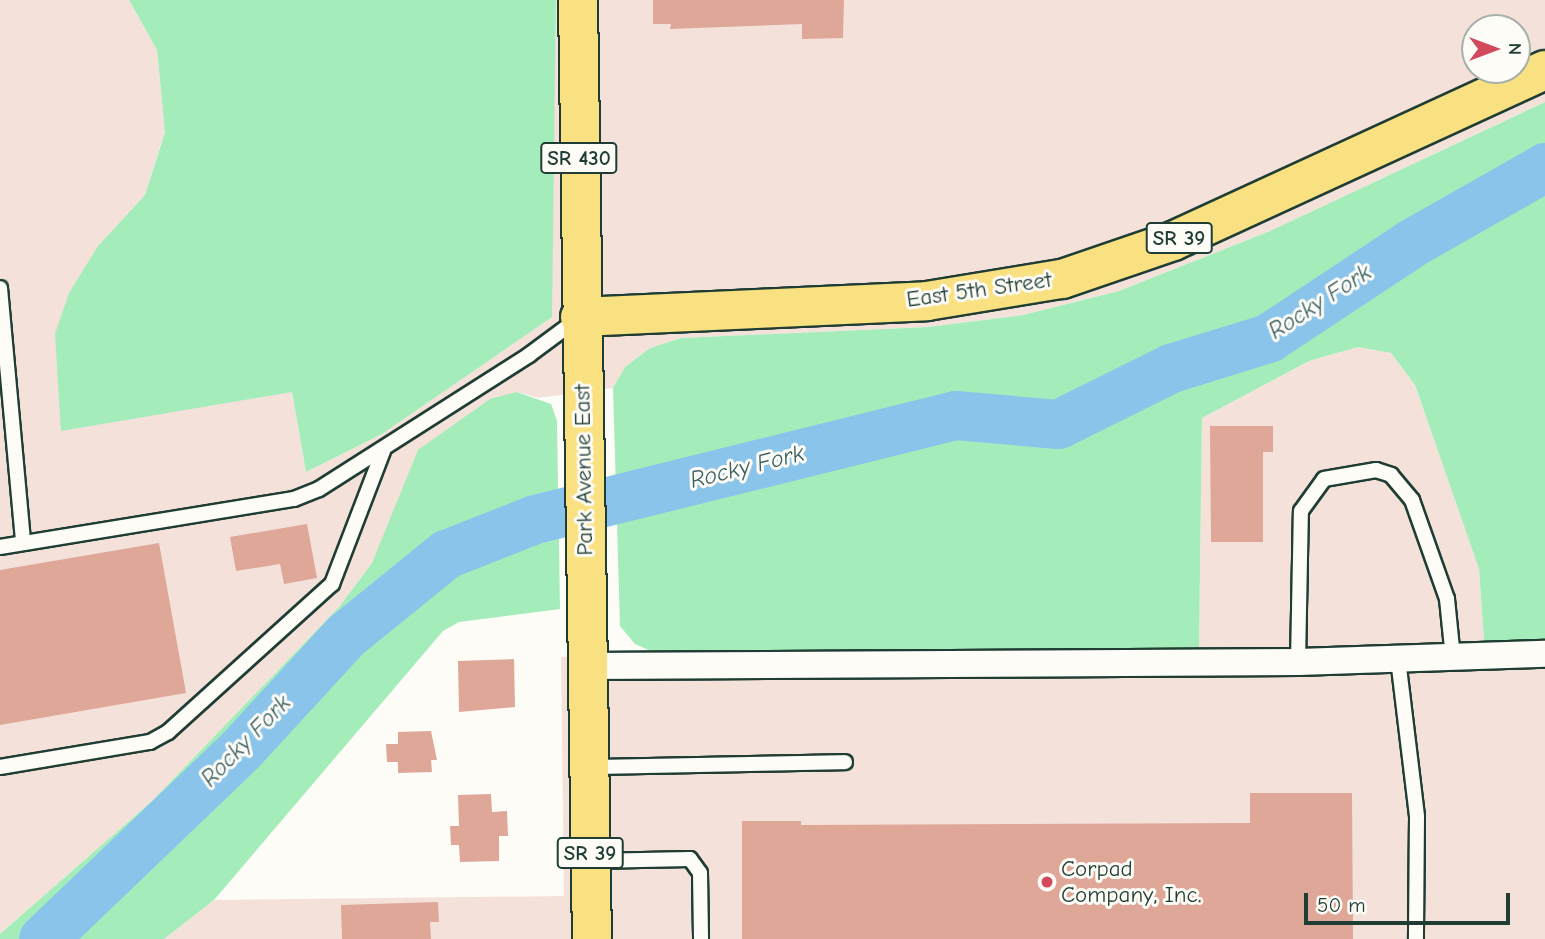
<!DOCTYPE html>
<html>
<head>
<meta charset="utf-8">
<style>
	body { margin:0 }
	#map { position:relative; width:1545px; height:939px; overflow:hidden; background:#fdfcf7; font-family:"Comic Neue",sans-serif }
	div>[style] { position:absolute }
	.built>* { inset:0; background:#f4e2da }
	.green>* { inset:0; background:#a4edbb }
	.river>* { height:49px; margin:-24.5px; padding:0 24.5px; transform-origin:24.5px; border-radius:24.5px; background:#8ac4ea }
	.building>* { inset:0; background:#dea797 }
	.roads { filter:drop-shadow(2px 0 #1f3d34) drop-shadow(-2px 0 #1f3d34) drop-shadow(0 2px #1f3d34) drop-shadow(0 -2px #1f3d34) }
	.service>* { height:14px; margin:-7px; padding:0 7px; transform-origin:7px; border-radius:7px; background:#fdfcf7 }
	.minor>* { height:26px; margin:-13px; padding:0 13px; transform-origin:13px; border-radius:13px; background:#fdfcf7 }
	.primary>* { height:38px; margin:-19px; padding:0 19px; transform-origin:19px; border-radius:19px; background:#f9e181 }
	.dots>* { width:19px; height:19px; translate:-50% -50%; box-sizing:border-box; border:4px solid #fdfcf7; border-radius:50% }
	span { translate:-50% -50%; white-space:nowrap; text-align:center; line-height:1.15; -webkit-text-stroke:6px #fdfcf7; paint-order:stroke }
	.shield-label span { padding:2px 5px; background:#fdfcf7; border:2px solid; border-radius:5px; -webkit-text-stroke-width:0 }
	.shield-label { font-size:21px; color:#1f3d34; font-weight:700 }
	.street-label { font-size:23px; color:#1f3d34 }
	.poi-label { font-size:23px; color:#1f3d34 }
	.left { translate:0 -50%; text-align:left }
	.water-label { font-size:24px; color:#3a5f62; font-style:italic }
	.north { position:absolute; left:1461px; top:14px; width:70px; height:70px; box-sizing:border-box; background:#fdfcf7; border:2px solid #a4b0a9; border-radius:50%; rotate:90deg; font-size:19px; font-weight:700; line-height:28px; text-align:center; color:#1f3d34 }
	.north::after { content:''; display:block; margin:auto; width:24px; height:32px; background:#d1495b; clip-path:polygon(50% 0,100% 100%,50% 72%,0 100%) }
	.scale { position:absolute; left:1304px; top:893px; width:206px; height:32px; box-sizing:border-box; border:4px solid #1f3d34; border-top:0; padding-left:9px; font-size:21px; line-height:24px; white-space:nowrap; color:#1f3d34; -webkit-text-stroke:5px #fdfcf7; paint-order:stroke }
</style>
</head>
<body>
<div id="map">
	<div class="built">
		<i style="clip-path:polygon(evenodd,0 0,129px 0,157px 50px,165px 131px,145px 195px,98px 246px,292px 392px,306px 472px,382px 434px,551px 317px,556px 0,1545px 0,1545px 102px,1270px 231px,1119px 291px,1023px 315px,928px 327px,681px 338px,650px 348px,625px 367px,613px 388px,539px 398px,517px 392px,387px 533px,372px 563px,339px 607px,152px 801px,0 934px,0 0,1475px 28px,1517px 28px,1517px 70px,1475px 70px,1475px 28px)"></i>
		<i style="clip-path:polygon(1358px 347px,1391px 353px,1415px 385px,1479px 569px,1484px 641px,1545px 639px,1545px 939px,164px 939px,214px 900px,564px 896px,561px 657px,1199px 650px,1202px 418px,1309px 361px)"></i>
	</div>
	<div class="green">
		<i style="clip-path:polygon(129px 0,556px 0,552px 317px,382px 434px,306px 472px,292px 392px,61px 431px,55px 334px,69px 293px,98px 246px,145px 195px,165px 132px,157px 50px)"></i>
		<i style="clip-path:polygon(1545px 102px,1545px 639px,1484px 641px,1479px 569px,1415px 385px,1391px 353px,1358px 347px,1309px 361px,1202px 418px,1199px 650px,660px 655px,635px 644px,620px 626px,613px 388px,625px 367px,650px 348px,681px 338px,928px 327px,1023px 315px,1119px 291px,1270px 231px)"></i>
		<i style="clip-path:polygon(517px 392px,551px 404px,557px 421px,560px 609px,459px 622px,443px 631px,214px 900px,164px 939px,0 939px,0 934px,152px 801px,339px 607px,372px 563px,418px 450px,490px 399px)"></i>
	</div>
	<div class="river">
		<i style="left:43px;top:939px;width:276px;rotate:-43.8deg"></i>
		<i style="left:242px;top:748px;width:154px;rotate:-47.4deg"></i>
		<i style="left:346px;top:635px;width:129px;rotate:-39deg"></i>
		<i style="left:446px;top:554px;width:96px;rotate:-21.5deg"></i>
		<i style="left:535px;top:519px;width:433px;rotate:-13.9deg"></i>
		<i style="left:955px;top:415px;width:103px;rotate:5deg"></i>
		<i style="left:1058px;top:424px;width:126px;rotate:-26.4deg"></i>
		<i style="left:1171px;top:368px;width:102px;rotate:-17.2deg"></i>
		<i style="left:1268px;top:338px;width:174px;rotate:-33.5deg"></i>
		<i style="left:1413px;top:242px;width:152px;rotate:-29.6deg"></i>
	</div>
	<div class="building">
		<i style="clip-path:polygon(653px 0,844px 0,843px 38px,802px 39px,802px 24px,670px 29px,671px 24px,653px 24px)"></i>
		<i style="clip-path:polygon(1210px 426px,1273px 426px,1273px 452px,1263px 452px,1263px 542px,1211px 542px)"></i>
		<i style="clip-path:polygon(307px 524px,317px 578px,284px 584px,280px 564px,236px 571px,230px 537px)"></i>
		<i style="clip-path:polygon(159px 543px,186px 693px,0 725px,0 570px)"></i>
		<i style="clip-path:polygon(514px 659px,515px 707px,459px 712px,458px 661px)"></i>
		<i style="clip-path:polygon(431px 731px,437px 760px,431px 760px,432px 772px,398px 773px,398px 762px,387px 762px,386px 744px,398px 744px,398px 732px)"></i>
		<i style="clip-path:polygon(1250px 793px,1352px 793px,1353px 939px,742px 939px,742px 821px,801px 821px,801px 825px,1250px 823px)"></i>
		<i style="clip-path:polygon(491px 794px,492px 812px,507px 811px,508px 836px,499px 836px,499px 861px,460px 862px,459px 845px,451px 845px,450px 826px,459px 826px,458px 795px)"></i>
		<i style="clip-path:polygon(438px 902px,439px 922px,430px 922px,431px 939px,342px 939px,341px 905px)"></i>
	</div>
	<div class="roads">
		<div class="service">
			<i style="left:0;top:288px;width:256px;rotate:84.8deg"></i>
			<i style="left:0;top:547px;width:298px;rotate:-9.3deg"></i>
			<i style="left:294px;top:499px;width:27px;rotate:-22deg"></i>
			<i style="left:319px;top:489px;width:249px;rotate:-32.5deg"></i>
			<i style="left:529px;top:355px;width:62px;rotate:-36.5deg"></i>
			<i style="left:1398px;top:659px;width:159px;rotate:83.1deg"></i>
			<i style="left:1417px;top:817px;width:122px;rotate:90.5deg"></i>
			<i style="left:1298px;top:662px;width:151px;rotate:-88.9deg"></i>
			<i style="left:1301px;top:511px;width:39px;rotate:-54deg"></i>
			<i style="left:1324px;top:479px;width:53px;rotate:-9.8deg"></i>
			<i style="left:1376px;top:470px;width:16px;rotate:18deg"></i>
			<i style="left:1391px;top:475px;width:33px;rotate:50deg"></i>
			<i style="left:1412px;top:500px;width:105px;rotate:70.5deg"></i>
			<i style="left:1447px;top:599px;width:59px;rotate:84.2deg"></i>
			<i style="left:0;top:767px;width:152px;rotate:-9.5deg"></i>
			<i style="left:150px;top:742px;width:21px;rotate:-29deg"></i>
			<i style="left:168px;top:732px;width:221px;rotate:-42.1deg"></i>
			<i style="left:332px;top:584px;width:142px;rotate:-69deg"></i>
			<i style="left:590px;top:767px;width:255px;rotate:-1.1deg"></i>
			<i style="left:593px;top:861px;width:97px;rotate:-1.2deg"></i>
			<i style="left:690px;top:859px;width:17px;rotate:54deg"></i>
			<i style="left:700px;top:873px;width:66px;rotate:89.1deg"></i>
		</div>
		<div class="minor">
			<i style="left:587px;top:666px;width:711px;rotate:-0.32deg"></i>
			<i style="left:1298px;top:662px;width:247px;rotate:-1.9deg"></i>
		</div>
		<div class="primary">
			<i style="left:578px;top:0;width:939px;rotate:89.15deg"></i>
			<i style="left:580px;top:317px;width:347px;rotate:-2.6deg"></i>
			<i style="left:927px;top:301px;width:137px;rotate:-9.3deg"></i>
			<i style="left:1062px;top:279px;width:117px;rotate:-18.9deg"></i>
			<i style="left:1173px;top:241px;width:409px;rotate:-24.7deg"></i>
		</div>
	</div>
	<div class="dots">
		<i style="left:1047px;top:882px;background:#d1495b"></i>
	</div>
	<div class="shield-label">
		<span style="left:579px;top:158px">SR 430</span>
		<span style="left:1179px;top:238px">SR 39</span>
		<span style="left:590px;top:853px">SR 39</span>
	</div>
	<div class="street-label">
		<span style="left:979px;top:290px;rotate:-8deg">East 5th Street</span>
		<span style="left:584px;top:470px;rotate:-91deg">Park Avenue East</span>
	</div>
	<div class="poi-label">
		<span class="left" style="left:1061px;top:882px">Corpad<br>Company, Inc.</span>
	</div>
	<div class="water-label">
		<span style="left:1320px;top:302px;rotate:-33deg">Rocky Fork</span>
		<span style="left:747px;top:467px;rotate:-14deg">Rocky Fork</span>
		<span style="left:246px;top:741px;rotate:-46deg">Rocky Fork</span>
	</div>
	<div class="north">N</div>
	<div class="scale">50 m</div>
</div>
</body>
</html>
